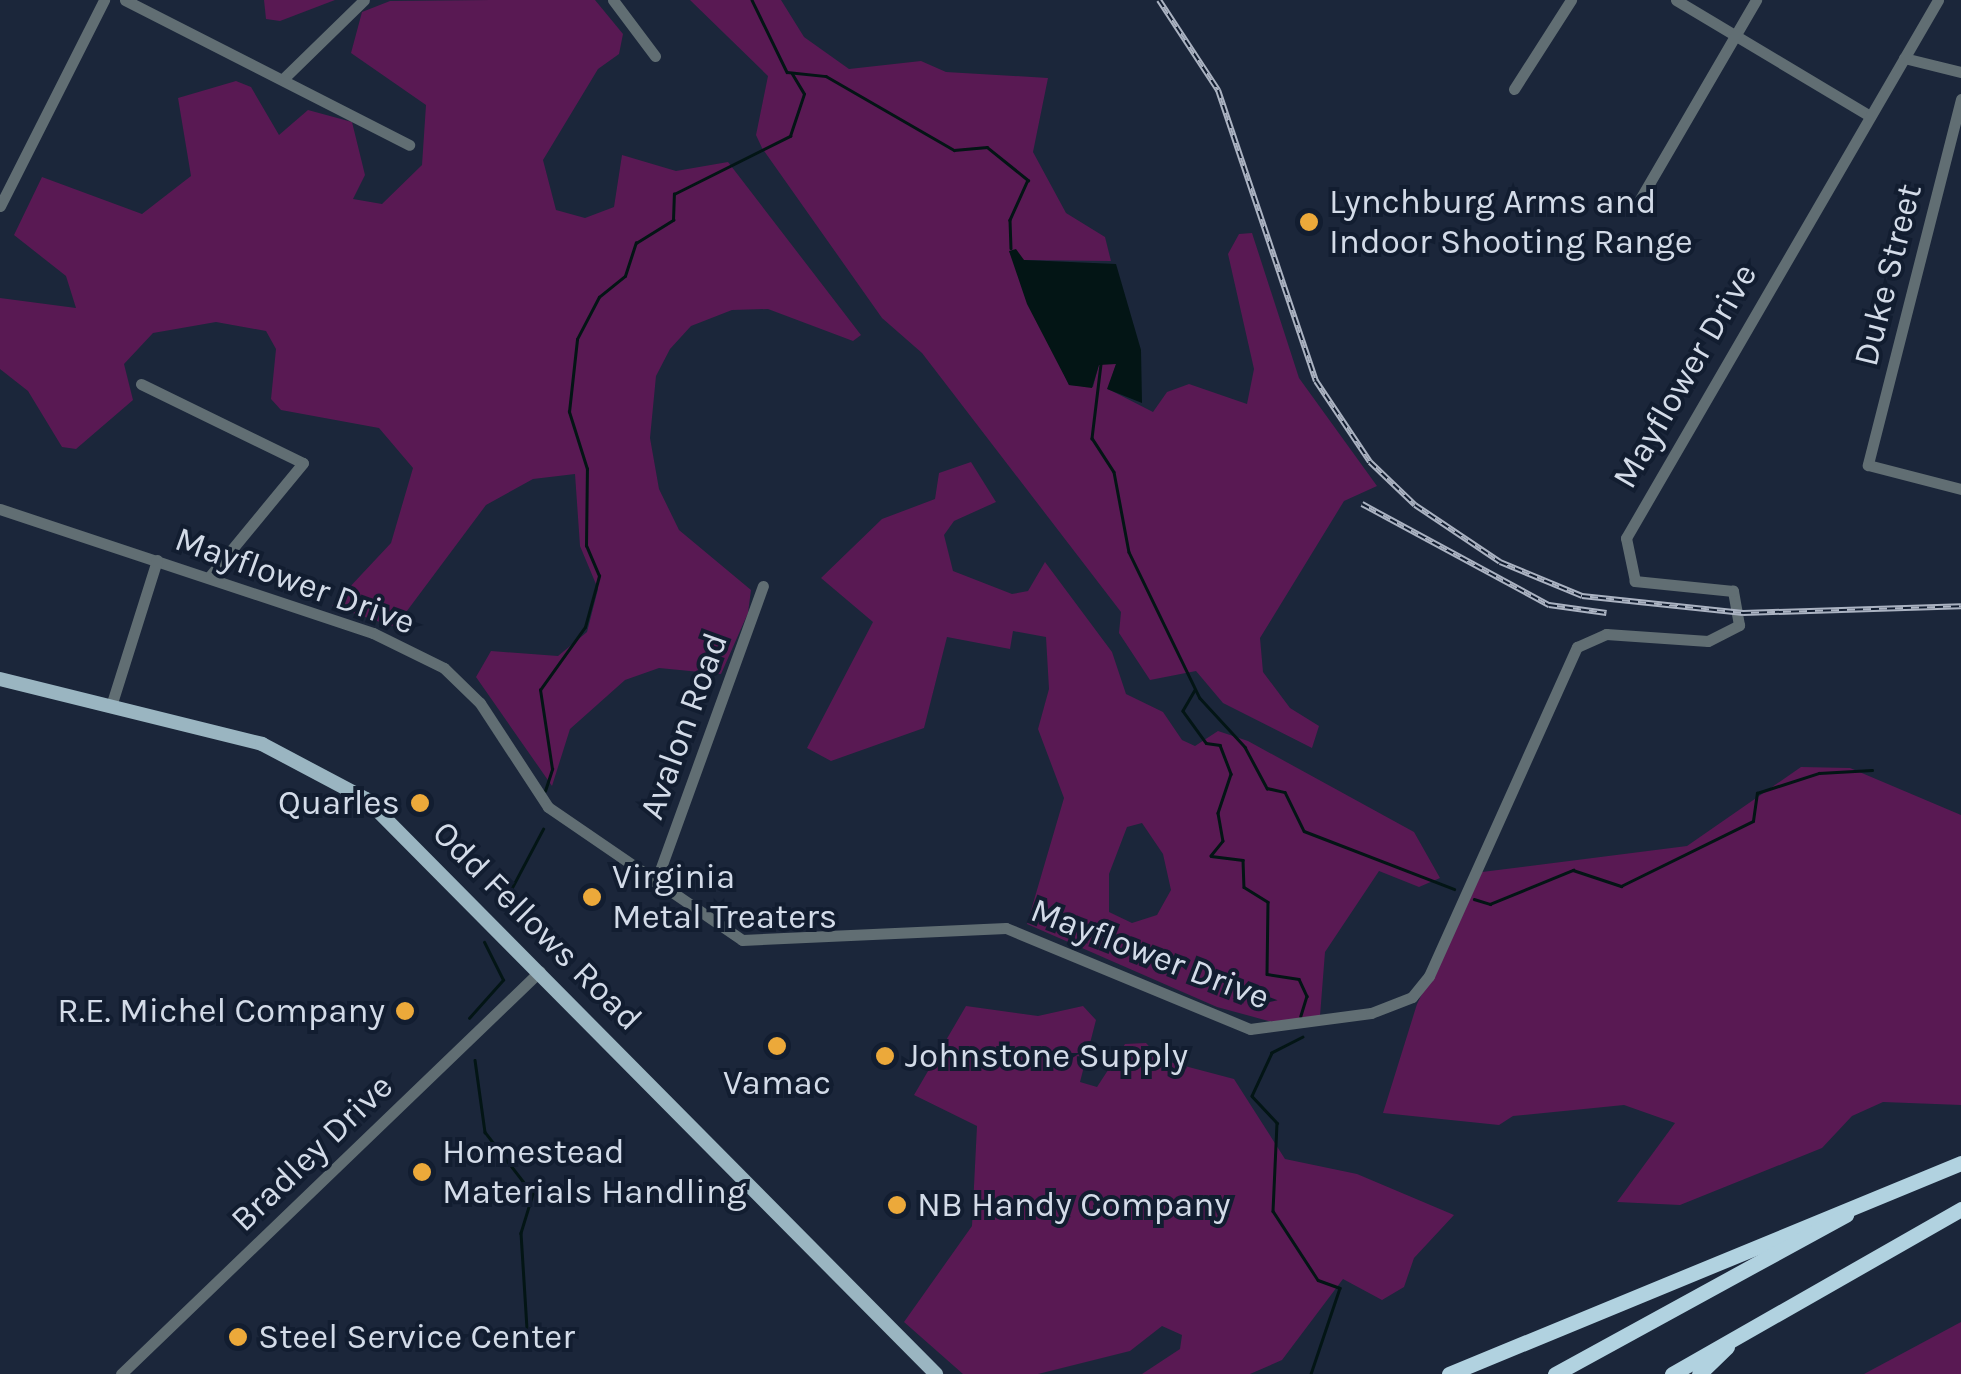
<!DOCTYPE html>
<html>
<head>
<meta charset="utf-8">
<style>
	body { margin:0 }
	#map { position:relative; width:1961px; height:1374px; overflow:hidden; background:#1b263a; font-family:Karla,sans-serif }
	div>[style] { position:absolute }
	.green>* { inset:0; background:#591953 }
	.water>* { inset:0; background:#031515 }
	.stream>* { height:2.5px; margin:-1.25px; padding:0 1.25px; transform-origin:1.25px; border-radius:1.25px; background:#031515 }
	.minor>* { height:11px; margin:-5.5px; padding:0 5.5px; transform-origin:5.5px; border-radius:5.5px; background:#616e73 }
	.major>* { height:14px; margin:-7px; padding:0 7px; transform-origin:7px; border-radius:7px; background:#9ab5c1 }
	.highway>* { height:15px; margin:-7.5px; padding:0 7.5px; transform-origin:7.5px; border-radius:7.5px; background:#b1d2e0 }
	.rail>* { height:6px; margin-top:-3px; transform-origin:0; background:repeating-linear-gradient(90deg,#121d30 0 8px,#abb3c2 0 16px); box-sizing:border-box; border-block:2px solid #abb3c2 }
	.dots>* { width:28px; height:28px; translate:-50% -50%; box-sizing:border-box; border:5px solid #121d30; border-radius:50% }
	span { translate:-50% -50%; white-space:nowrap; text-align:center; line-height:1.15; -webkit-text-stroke:8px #121d30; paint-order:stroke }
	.poi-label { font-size:35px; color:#d3dbe8 }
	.left { translate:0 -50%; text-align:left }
	.right { translate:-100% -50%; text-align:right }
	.street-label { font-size:35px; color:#d3dbe8 }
</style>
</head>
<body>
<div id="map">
	<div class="green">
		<i style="clip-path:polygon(264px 0,335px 0,280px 21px,266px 19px)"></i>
		<i style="clip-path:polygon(491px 0,595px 0,623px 34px,619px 54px,598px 69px,543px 160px,556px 210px,585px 218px,614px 207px,622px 155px,676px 171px,728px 162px,861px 335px,853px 341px,768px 309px,732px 310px,691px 326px,670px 349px,656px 376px,650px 438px,659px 489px,679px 530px,751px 590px,748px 613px,721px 674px,659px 668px,625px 680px,570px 729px,552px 786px,476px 677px,491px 651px,558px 656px,587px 632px,598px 589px,580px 546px,575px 474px,533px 479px,486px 505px,395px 627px,332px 606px,391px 543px,413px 468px,379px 428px,281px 410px,271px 399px,276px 349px,266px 331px,216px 322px,153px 333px,124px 364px,133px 400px,76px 449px,62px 447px,28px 391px,0 369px,0 298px,76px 308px,66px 276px,14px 235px,42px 177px,142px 214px,191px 176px,178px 98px,236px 81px,251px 87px,279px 135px,308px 110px,352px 122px,365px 175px,353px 199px,382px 204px,422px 165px,426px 105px,351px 53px,362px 12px,390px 1px)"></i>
		<i style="clip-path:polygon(690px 0,781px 0,804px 37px,849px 69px,921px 61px,946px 72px,1048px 78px,1033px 152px,1066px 213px,1105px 237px,1111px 261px,1024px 260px,1009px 251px,1069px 385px,1093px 387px,1099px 364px,1116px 364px,1108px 389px,1153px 412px,1167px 392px,1189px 384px,1247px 404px,1254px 369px,1228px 254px,1239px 234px,1252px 233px,1299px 378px,1377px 486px,1344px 501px,1260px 638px,1263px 672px,1290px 708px,1319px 726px,1312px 748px,1223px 703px,1196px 671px,1150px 680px,1119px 633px,1121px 612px,922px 353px,882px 318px,762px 148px,756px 135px,768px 76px)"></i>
		<i style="clip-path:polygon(evenodd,971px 462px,996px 502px,954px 521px,944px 535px,953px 571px,1012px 594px,1028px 591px,1045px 562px,1112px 652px,1126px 694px,1163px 712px,1182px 740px,1195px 746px,1218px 731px,1248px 741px,1414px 832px,1440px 878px,1419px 887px,1379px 871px,1325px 952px,1320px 1016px,1276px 1023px,1217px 1007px,1027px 924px,1064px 798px,1038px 729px,1049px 689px,1046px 637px,1013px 631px,1010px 649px,947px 637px,924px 728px,831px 761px,807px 748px,873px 622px,821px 578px,882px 519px,935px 499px,939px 473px,971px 462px,1142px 823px,1163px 854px,1171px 890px,1157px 915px,1132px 923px,1109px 912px,1109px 874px,1127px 827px,1142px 823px)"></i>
		<i style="clip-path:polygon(1801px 767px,1850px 768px,1961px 815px,1961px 1105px,1883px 1102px,1852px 1116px,1822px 1148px,1680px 1205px,1617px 1202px,1675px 1123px,1624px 1105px,1513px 1116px,1499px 1125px,1383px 1113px,1417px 1004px,1482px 872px,1687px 846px)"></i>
		<i style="clip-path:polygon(966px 1006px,1038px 1016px,1083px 1006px,1096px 1020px,1080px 1082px,1097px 1087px,1125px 1044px,1146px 1043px,1162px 1060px,1234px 1079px,1285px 1159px,1357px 1174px,1454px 1215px,1414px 1258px,1404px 1287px,1382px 1300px,1343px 1279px,1282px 1360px,1250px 1374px,1142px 1374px,1180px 1349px,1182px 1335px,1162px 1326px,1130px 1351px,1038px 1374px,963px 1374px,904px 1322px,972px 1226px,977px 1126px,914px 1095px)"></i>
		<i style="clip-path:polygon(1961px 1322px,1961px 1374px,1864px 1374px)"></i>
	</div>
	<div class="water">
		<i style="clip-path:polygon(1016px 249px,1024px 260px,1116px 264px,1141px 350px,1142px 403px,1107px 389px,1116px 364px,1099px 365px,1092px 388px,1069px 385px,1027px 304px,1009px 251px)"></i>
	</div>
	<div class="stream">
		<i style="left:752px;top:0;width:80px;rotate:64.1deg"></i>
		<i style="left:787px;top:72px;width:39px;rotate:6deg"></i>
		<i style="left:826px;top:76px;width:148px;rotate:30deg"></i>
		<i style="left:954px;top:150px;width:33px;rotate:-5deg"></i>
		<i style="left:987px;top:147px;width:53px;rotate:38.8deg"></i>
		<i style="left:1028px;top:180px;width:44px;rotate:114.2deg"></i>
		<i style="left:1010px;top:220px;width:28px;rotate:88deg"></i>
		<i style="left:1101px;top:364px;width:75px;rotate:96.9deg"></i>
		<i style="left:1092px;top:438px;width:40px;rotate:57.1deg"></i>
		<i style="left:1114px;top:472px;width:81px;rotate:79.4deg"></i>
		<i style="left:1129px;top:552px;width:162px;rotate:64.1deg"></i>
		<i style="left:1200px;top:698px;width:67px;rotate:47.4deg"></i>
		<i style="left:1245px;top:747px;width:47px;rotate:61.8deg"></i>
		<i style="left:1267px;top:788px;width:18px;rotate:13deg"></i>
		<i style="left:1285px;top:792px;width:43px;rotate:64deg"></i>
		<i style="left:1304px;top:831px;width:161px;rotate:21.1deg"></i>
		<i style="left:1195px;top:690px;width:24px;rotate:120deg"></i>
		<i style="left:1183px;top:711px;width:39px;rotate:54deg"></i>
		<i style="left:1206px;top:743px;width:14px;rotate:8deg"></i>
		<i style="left:1220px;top:745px;width:31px;rotate:69deg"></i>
		<i style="left:1231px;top:774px;width:41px;rotate:108.4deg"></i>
		<i style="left:1218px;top:813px;width:28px;rotate:80deg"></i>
		<i style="left:1223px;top:841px;width:19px;rotate:129deg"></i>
		<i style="left:1211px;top:856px;width:32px;rotate:7deg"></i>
		<i style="left:1243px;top:860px;width:27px;rotate:88deg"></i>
		<i style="left:1244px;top:887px;width:28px;rotate:32deg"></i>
		<i style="left:1268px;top:902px;width:72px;rotate:90.8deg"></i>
		<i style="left:1267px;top:974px;width:32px;rotate:9deg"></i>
		<i style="left:1299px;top:979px;width:19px;rotate:65deg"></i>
		<i style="left:1307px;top:996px;width:21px;rotate:107deg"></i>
		<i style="left:545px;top:791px;width:23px;rotate:-72deg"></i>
		<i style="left:552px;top:769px;width:80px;rotate:-98.6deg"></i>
		<i style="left:540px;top:690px;width:77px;rotate:-54.5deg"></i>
		<i style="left:585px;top:627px;width:53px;rotate:-74.6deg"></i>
		<i style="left:599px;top:576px;width:33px;rotate:-113deg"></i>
		<i style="left:586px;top:546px;width:77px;rotate:-89.3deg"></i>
		<i style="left:587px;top:469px;width:60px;rotate:-107.5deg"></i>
		<i style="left:569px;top:412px;width:73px;rotate:-83.7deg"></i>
		<i style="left:577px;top:339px;width:47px;rotate:-62.4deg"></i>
		<i style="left:599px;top:297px;width:33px;rotate:-39deg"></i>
		<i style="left:625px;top:276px;width:35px;rotate:-72deg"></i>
		<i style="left:636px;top:243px;width:44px;rotate:-31.9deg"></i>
		<i style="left:673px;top:220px;width:26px;rotate:-88deg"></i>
		<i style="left:674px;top:194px;width:130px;rotate:-26.6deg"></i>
		<i style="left:790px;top:136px;width:44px;rotate:-71.6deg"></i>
		<i style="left:804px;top:94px;width:23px;rotate:-121deg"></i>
		<i style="left:507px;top:897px;width:77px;rotate:-62.1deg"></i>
		<i style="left:1474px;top:899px;width:17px;rotate:17deg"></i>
		<i style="left:1490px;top:904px;width:90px;rotate:-22.3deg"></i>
		<i style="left:1573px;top:870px;width:51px;rotate:18.4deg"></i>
		<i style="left:1621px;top:886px;width:147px;rotate:-26.2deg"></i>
		<i style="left:1753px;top:821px;width:28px;rotate:-82deg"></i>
		<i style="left:1757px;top:793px;width:65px;rotate:-17.9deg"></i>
		<i style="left:1819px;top:773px;width:53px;rotate:-3.2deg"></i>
		<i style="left:469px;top:1018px;width:51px;rotate:-48.2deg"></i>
		<i style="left:503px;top:980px;width:42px;rotate:-116.6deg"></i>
		<i style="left:1303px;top:1037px;width:35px;rotate:153deg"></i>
		<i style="left:1272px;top:1053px;width:47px;rotate:114.9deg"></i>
		<i style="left:1252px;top:1096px;width:37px;rotate:47deg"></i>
		<i style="left:1277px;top:1123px;width:88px;rotate:92.6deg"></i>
		<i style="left:1273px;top:1211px;width:82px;rotate:56.9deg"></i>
		<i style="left:1318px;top:1280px;width:23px;rotate:20deg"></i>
		<i style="left:1340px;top:1288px;width:91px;rotate:108.6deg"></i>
		<i style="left:475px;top:1060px;width:73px;rotate:82.1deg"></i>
		<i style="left:485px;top:1132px;width:78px;rotate:52.3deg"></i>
		<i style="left:533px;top:1194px;width:41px;rotate:107.1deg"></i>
		<i style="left:521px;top:1233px;width:110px;rotate:86.4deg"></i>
	</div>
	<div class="minor">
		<i style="left:125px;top:0;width:319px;rotate:27deg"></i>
		<i style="left:613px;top:0;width:70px;rotate:53.1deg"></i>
		<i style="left:1676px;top:0;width:226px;rotate:30.9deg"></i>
		<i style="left:1904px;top:58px;width:59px;rotate:13.8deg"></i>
		<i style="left:283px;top:79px;width:113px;rotate:-44.3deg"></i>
		<i style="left:1514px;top:89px;width:106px;rotate:-57.4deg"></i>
		<i style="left:1961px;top:99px;width:378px;rotate:104.3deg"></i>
		<i style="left:1868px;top:465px;width:96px;rotate:14.5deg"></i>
		<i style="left:1639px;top:201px;width:233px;rotate:-59.8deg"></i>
		<i style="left:0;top:206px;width:231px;rotate:-63.2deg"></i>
		<i style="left:141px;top:384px;width:180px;rotate:26deg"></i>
		<i style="left:303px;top:463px;width:146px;rotate:129.5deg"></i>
		<i style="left:0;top:509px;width:393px;rotate:18.4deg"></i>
		<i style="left:373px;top:633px;width:79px;rotate:26.2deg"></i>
		<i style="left:444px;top:668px;width:50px;rotate:44.2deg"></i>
		<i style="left:480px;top:703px;width:124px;rotate:56.8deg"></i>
		<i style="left:548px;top:807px;width:235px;rotate:34.4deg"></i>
		<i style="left:742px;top:940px;width:264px;rotate:-2.6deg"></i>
		<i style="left:1006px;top:928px;width:264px;rotate:22.5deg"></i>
		<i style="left:1250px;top:1029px;width:122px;rotate:-7.5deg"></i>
		<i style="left:1371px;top:1013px;width:44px;rotate:-21.3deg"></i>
		<i style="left:1412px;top:997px;width:27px;rotate:-51deg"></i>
		<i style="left:1429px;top:976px;width:361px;rotate:-65.8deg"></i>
		<i style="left:1577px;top:647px;width:32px;rotate:-24deg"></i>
		<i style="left:1606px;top:634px;width:102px;rotate:3.9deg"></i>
		<i style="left:1708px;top:641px;width:35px;rotate:-27deg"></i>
		<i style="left:1739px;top:625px;width:35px;rotate:-100deg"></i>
		<i style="left:1733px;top:591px;width:99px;rotate:-174.2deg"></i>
		<i style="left:1635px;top:581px;width:44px;rotate:-101.8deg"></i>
		<i style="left:1626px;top:538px;width:622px;rotate:-59.89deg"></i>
		<i style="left:111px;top:706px;width:153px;rotate:-72.5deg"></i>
		<i style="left:655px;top:884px;width:317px;rotate:-70.1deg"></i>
		<i style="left:121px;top:1374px;width:581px;rotate:-43.88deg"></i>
	</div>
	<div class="major">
		<i style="left:0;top:679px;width:270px;rotate:13.9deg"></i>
		<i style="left:262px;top:744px;width:118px;rotate:27.9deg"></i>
		<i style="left:366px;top:799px;width:810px;rotate:45.25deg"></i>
	</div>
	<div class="highway">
		<i style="left:1449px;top:1374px;width:554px;rotate:-22.4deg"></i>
		<i style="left:1555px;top:1374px;width:332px;rotate:-28.7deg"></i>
		<i style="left:1672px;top:1374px;width:333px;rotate:-29.7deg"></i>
		<i style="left:1699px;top:1374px;width:39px;rotate:-44deg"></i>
	</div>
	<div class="rail">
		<i style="left:1159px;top:0;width:108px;rotate:56.8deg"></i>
		<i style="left:1218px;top:90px;width:307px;rotate:71.4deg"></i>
		<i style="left:1316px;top:381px;width:97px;rotate:56.3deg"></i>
		<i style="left:1370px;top:462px;width:62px;rotate:43.7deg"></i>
		<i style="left:1415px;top:505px;width:102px;rotate:33.8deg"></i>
		<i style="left:1500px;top:562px;width:89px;rotate:22.5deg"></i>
		<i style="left:1582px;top:596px;width:162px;rotate:6deg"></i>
		<i style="left:1743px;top:613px;width:218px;rotate:-1.8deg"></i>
		<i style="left:1362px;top:504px;width:213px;rotate:28.4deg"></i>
		<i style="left:1549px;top:605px;width:58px;rotate:8deg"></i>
	</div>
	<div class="dots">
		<i style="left:1309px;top:222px;background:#eca93a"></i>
		<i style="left:420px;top:803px;background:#eca93a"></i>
		<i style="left:592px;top:897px;background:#eca93a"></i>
		<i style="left:405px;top:1011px;background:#eca93a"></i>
		<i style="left:777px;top:1046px;background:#eca93a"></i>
		<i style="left:885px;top:1056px;background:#eca93a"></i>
		<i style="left:422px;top:1172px;background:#eca93a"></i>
		<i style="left:897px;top:1205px;background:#eca93a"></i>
		<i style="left:238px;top:1337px;background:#eca93a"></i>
	</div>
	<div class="poi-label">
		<span class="left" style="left:1329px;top:222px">Lynchburg Arms and<br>Indoor Shooting Range</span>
		<span class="right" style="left:400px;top:803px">Quarles</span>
		<span class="left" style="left:612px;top:897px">Virginia<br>Metal Treaters</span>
		<span class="right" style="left:385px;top:1011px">R.E. Michel Company</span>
		<span class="left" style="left:905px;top:1056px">Johnstone Supply</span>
		<span style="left:777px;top:1083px">Vamac</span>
		<span class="left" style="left:442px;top:1172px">Homestead<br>Materials Handling</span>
		<span class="left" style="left:917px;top:1205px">NB Handy Company</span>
		<span class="left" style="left:258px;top:1337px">Steel Service Center</span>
	</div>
	<div class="street-label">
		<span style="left:1888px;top:275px;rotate:-76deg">Duke Street</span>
		<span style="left:1685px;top:376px;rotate:-60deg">Mayflower Drive</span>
		<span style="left:295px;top:581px;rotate:20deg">Mayflower Drive</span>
		<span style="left:684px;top:726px;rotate:-70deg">Avalon Road</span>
		<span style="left:537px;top:926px;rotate:45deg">Odd Fellows Road</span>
		<span style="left:1150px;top:954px;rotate:21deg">Mayflower Drive</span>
		<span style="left:312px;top:1153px;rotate:-44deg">Bradley Drive</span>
	</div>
</div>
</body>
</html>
